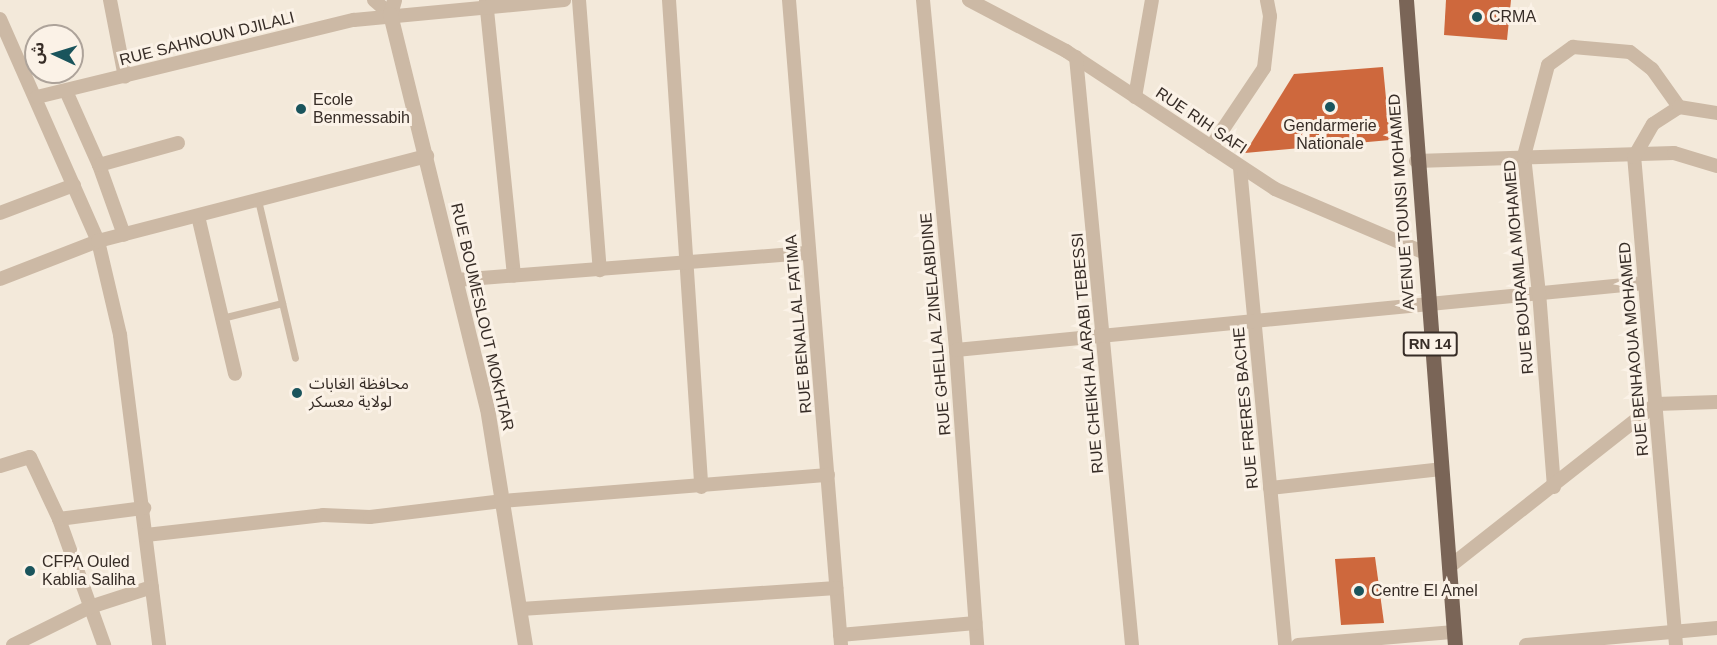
<!DOCTYPE html>
<html>
<head>
<meta charset="utf-8">
<style>
	body { margin:0 }
	#map { position:relative; width:1717px; height:645px; overflow:hidden; background:#f3e9da; font-family:Arial,"Noto Sans Arabic",sans-serif }
	div>[style] { position:absolute }
	.building>* { inset:0; background:#ce683d }
	.service>* { height:7px; margin:-3.5px; padding:0 3.5px; transform-origin:3.5px; border-radius:3.5px; background:#ccb9a5 }
	.minor>* { height:14px; margin:-7px; padding:0 7px; transform-origin:7px; border-radius:7px; background:#ccb9a5 }
	.tertiary>* { height:15px; margin:-7.5px; padding:0 7.5px; transform-origin:7.5px; border-radius:7.5px; background:#ccb9a5 }
	.primary>* { height:15px; margin:-7.5px; padding:0 7.5px; transform-origin:7.5px; border-radius:7.5px; background:#7a6557 }
	.dots>* { width:16px; height:16px; translate:-50% -50%; box-sizing:border-box; border:3px solid #fbf2e7; border-radius:50% }
	span { translate:-50% -50%; white-space:nowrap; text-align:center; line-height:1.15; -webkit-text-stroke:6px #fbf2e7; paint-order:stroke }
	.shield-label span { padding:2px 4px; background:#fbf2e7; border:2px solid; border-radius:4px; -webkit-text-stroke-width:0 }
	.shield-label { font-size:15px; color:#372d27; font-weight:700 }
	.poi-label { font-size:16px; color:#372d27 }
	.left { translate:0 -50%; text-align:left }
	.street-label { font-size:16px; color:#372d27 }
	.north { position:absolute; left:24px; top:24px; width:60px; height:60px; box-sizing:border-box; background:#fbf2e7; border:2px solid #ada39a; border-radius:50%; rotate:274deg; font-size:16px; font-weight:700; line-height:24px; text-align:center; color:#372d27 }
	.north::after { content:''; display:block; margin:auto; width:21px; height:27px; background:#1a545c; clip-path:polygon(50% 0,100% 100%,50% 72%,0 100%) }
</style>
</head>
<body>
<div id="map">
	<div class="building">
		<i style="clip-path:polygon(1446px 0,1511px 0,1507px 40px,1444px 35px)"></i>
		<i style="clip-path:polygon(1383px 67px,1390px 140px,1245px 153px,1294px 74px)"></i>
		<i style="clip-path:polygon(1375px 557px,1384px 623px,1341px 625px,1335px 559px)"></i>
	</div>
	<div class="service">
		<i style="left:258px;top:200px;width:162px;rotate:76.8deg"></i>
		<i style="left:222px;top:318px;width:62px;rotate:-14deg"></i>
	</div>
	<div class="minor">
		<i style="left:110px;top:0;width:78px;rotate:79deg"></i>
		<i style="left:374px;top:0;width:21px;rotate:41deg"></i>
		<i style="left:486px;top:0;width:277px;rotate:84.2deg"></i>
		<i style="left:579px;top:0;width:271px;rotate:85.6deg"></i>
		<i style="left:669px;top:0;width:488px;rotate:86.2deg"></i>
		<i style="left:789px;top:0;width:647px;rotate:85.39deg"></i>
		<i style="left:923px;top:0;width:352px;rotate:84.6deg"></i>
		<i style="left:956px;top:350px;width:296px;rotate:85.9deg"></i>
		<i style="left:969px;top:0;width:110px;rotate:27.7deg"></i>
		<i style="left:1066px;top:51px;width:250px;rotate:33.4deg"></i>
		<i style="left:1275px;top:189px;width:161px;rotate:23.1deg"></i>
		<i style="left:0;top:19px;width:243px;rotate:66.2deg"></i>
		<i style="left:98px;top:241px;width:97px;rotate:76.8deg"></i>
		<i style="left:120px;top:335px;width:312px;rotate:82.8deg"></i>
		<i style="left:1076px;top:57px;width:591px;rotate:84.56deg"></i>
		<i style="left:66px;top:91px;width:81px;rotate:66deg"></i>
		<i style="left:99px;top:165px;width:74px;rotate:70.3deg"></i>
		<i style="left:37px;top:97px;width:326px;rotate:-13.7deg"></i>
		<i style="left:354px;top:20px;width:211px;rotate:-5.4deg"></i>
		<i style="left:1135px;top:97px;width:98px;rotate:-80.1deg"></i>
		<i style="left:1211px;top:147px;width:95px;rotate:-56.1deg"></i>
		<i style="left:1264px;top:68px;width:52px;rotate:-83.4deg"></i>
		<i style="left:1270px;top:16px;width:16px;rotate:-101deg"></i>
		<i style="left:1416px;top:161px;width:258px;rotate:-1.8deg"></i>
		<i style="left:1674px;top:153px;width:45px;rotate:16.8deg"></i>
		<i style="left:99px;top:165px;width:82px;rotate:-15.6deg"></i>
		<i style="left:1240px;top:168px;width:479px;rotate:84.6deg"></i>
		<i style="left:0;top:213px;width:79px;rotate:-20.7deg"></i>
		<i style="left:198px;top:216px;width:162px;rotate:76.8deg"></i>
		<i style="left:0;top:279px;width:105px;rotate:-21.2deg"></i>
		<i style="left:98px;top:241px;width:340px;rotate:-14.5deg"></i>
		<i style="left:456px;top:280px;width:354px;rotate:-4.4deg"></i>
		<i style="left:956px;top:350px;width:692px;rotate:-5.55deg"></i>
		<i style="left:0;top:466px;width:31px;rotate:-17deg"></i>
		<i style="left:30px;top:457px;width:68px;rotate:64.9deg"></i>
		<i style="left:59px;top:519px;width:134px;rotate:70.3deg"></i>
		<i style="left:1554px;top:487px;width:194px;rotate:-94.4deg"></i>
		<i style="left:1539px;top:294px;width:139px;rotate:-96.2deg"></i>
		<i style="left:1524px;top:156px;width:94px;rotate:-75.2deg"></i>
		<i style="left:1548px;top:65px;width:31px;rotate:-36deg"></i>
		<i style="left:1573px;top:47px;width:57px;rotate:5deg"></i>
		<i style="left:1630px;top:52px;width:28px;rotate:38deg"></i>
		<i style="left:1652px;top:69px;width:47px;rotate:54.6deg"></i>
		<i style="left:1270px;top:488px;width:172px;rotate:-6.3deg"></i>
		<i style="left:59px;top:519px;width:86px;rotate:-7.4deg"></i>
		<i style="left:146px;top:535px;width:178px;rotate:-6.4deg"></i>
		<i style="left:323px;top:515px;width:47px;rotate:2.4deg"></i>
		<i style="left:370px;top:517px;width:134px;rotate:-6.9deg"></i>
		<i style="left:503px;top:501px;width:326px;rotate:-4.6deg"></i>
		<i style="left:1449px;top:567px;width:263px;rotate:-38.2deg"></i>
		<i style="left:1656px;top:404px;width:61px;rotate:-1.9deg"></i>
		<i style="left:521px;top:609px;width:316px;rotate:-3.8deg"></i>
		<i style="left:840px;top:635px;width:136px;rotate:-5.1deg"></i>
		<i style="left:13px;top:645px;width:86px;rotate:-26.3deg"></i>
		<i style="left:90px;top:607px;width:65px;rotate:-17.9deg"></i>
		<i style="left:1298px;top:645px;width:157px;rotate:-4.8deg"></i>
		<i style="left:1526px;top:645px;width:192px;rotate:-5.1deg"></i>
		<i style="left:1676px;top:645px;width:490px;rotate:-94.9deg"></i>
		<i style="left:1634px;top:157px;width:38px;rotate:-60deg"></i>
		<i style="left:1653px;top:124px;width:31px;rotate:-33deg"></i>
		<i style="left:1679px;top:107px;width:38px;rotate:9deg"></i>
	</div>
	<div class="tertiary">
		<i style="left:394px;top:0;width:15px;rotate:106deg"></i>
		<i style="left:390px;top:14px;width:406px;rotate:76.2deg"></i>
		<i style="left:487px;top:408px;width:240px;rotate:80.9deg"></i>
	</div>
	<div class="primary">
		<i style="left:1406px;top:0;width:647px;rotate:85.66deg"></i>
	</div>
	<div class="dots">
		<i style="left:1477px;top:17px;background:#1a545c"></i>
		<i style="left:1330px;top:107px;background:#1a545c"></i>
		<i style="left:301px;top:109px;background:#1a545c"></i>
		<i style="left:297px;top:393px;background:#1a545c"></i>
		<i style="left:30px;top:571px;background:#1a545c"></i>
		<i style="left:1359px;top:591px;background:#1a545c"></i>
	</div>
	<div class="shield-label">
		<span style="left:1430px;top:344px">RN 14</span>
	</div>
	<div class="poi-label">
		<span class="left" style="left:1489px;top:17px">CRMA</span>
		<span class="left" style="left:313px;top:109px">Ecole<br>Benmessabih</span>
		<span style="left:1330px;top:135px">Gendarmerie<br>Nationale</span>
		<span class="left" style="left:309px;top:393px">محافظة الغابات<br>لولاية معسكر</span>
		<span class="left" style="left:42px;top:571px">CFPA Ouled<br>Kablia Saliha</span>
		<span class="left" style="left:1371px;top:591px">Centre El Amel</span>
	</div>
	<div class="street-label">
		<span style="left:207px;top:39px;rotate:-14deg">RUE SAHNOUN DJILALI</span>
		<span style="left:1201px;top:121px;rotate:34deg">RUE RIH SAFI</span>
		<span style="left:1402px;top:202px;rotate:-94deg">AVENUE TOUNSI MOHAMED</span>
		<span style="left:1519px;top:267px;rotate:-95deg">RUE BOURAMLA MOHAMED</span>
		<span style="left:482px;top:317px;rotate:77deg">RUE BOUMESLOUT MOKHTAR</span>
		<span style="left:799px;top:324px;rotate:-95deg">RUE BENALLAL FATIMA</span>
		<span style="left:936px;top:324px;rotate:-95deg">RUE GHELLAL ZINELABIDINE</span>
		<span style="left:1634px;top:349px;rotate:-95deg">RUE BENHAOUA MOHAMED</span>
		<span style="left:1088px;top:353px;rotate:-95deg">RUE CHEIKH ALARABI TEBESSI</span>
		<span style="left:1246px;top:408px;rotate:-95deg">RUE FRERES BACHE</span>
	</div>
	<div class="north">ش</div>
</div>
</body>
</html>
